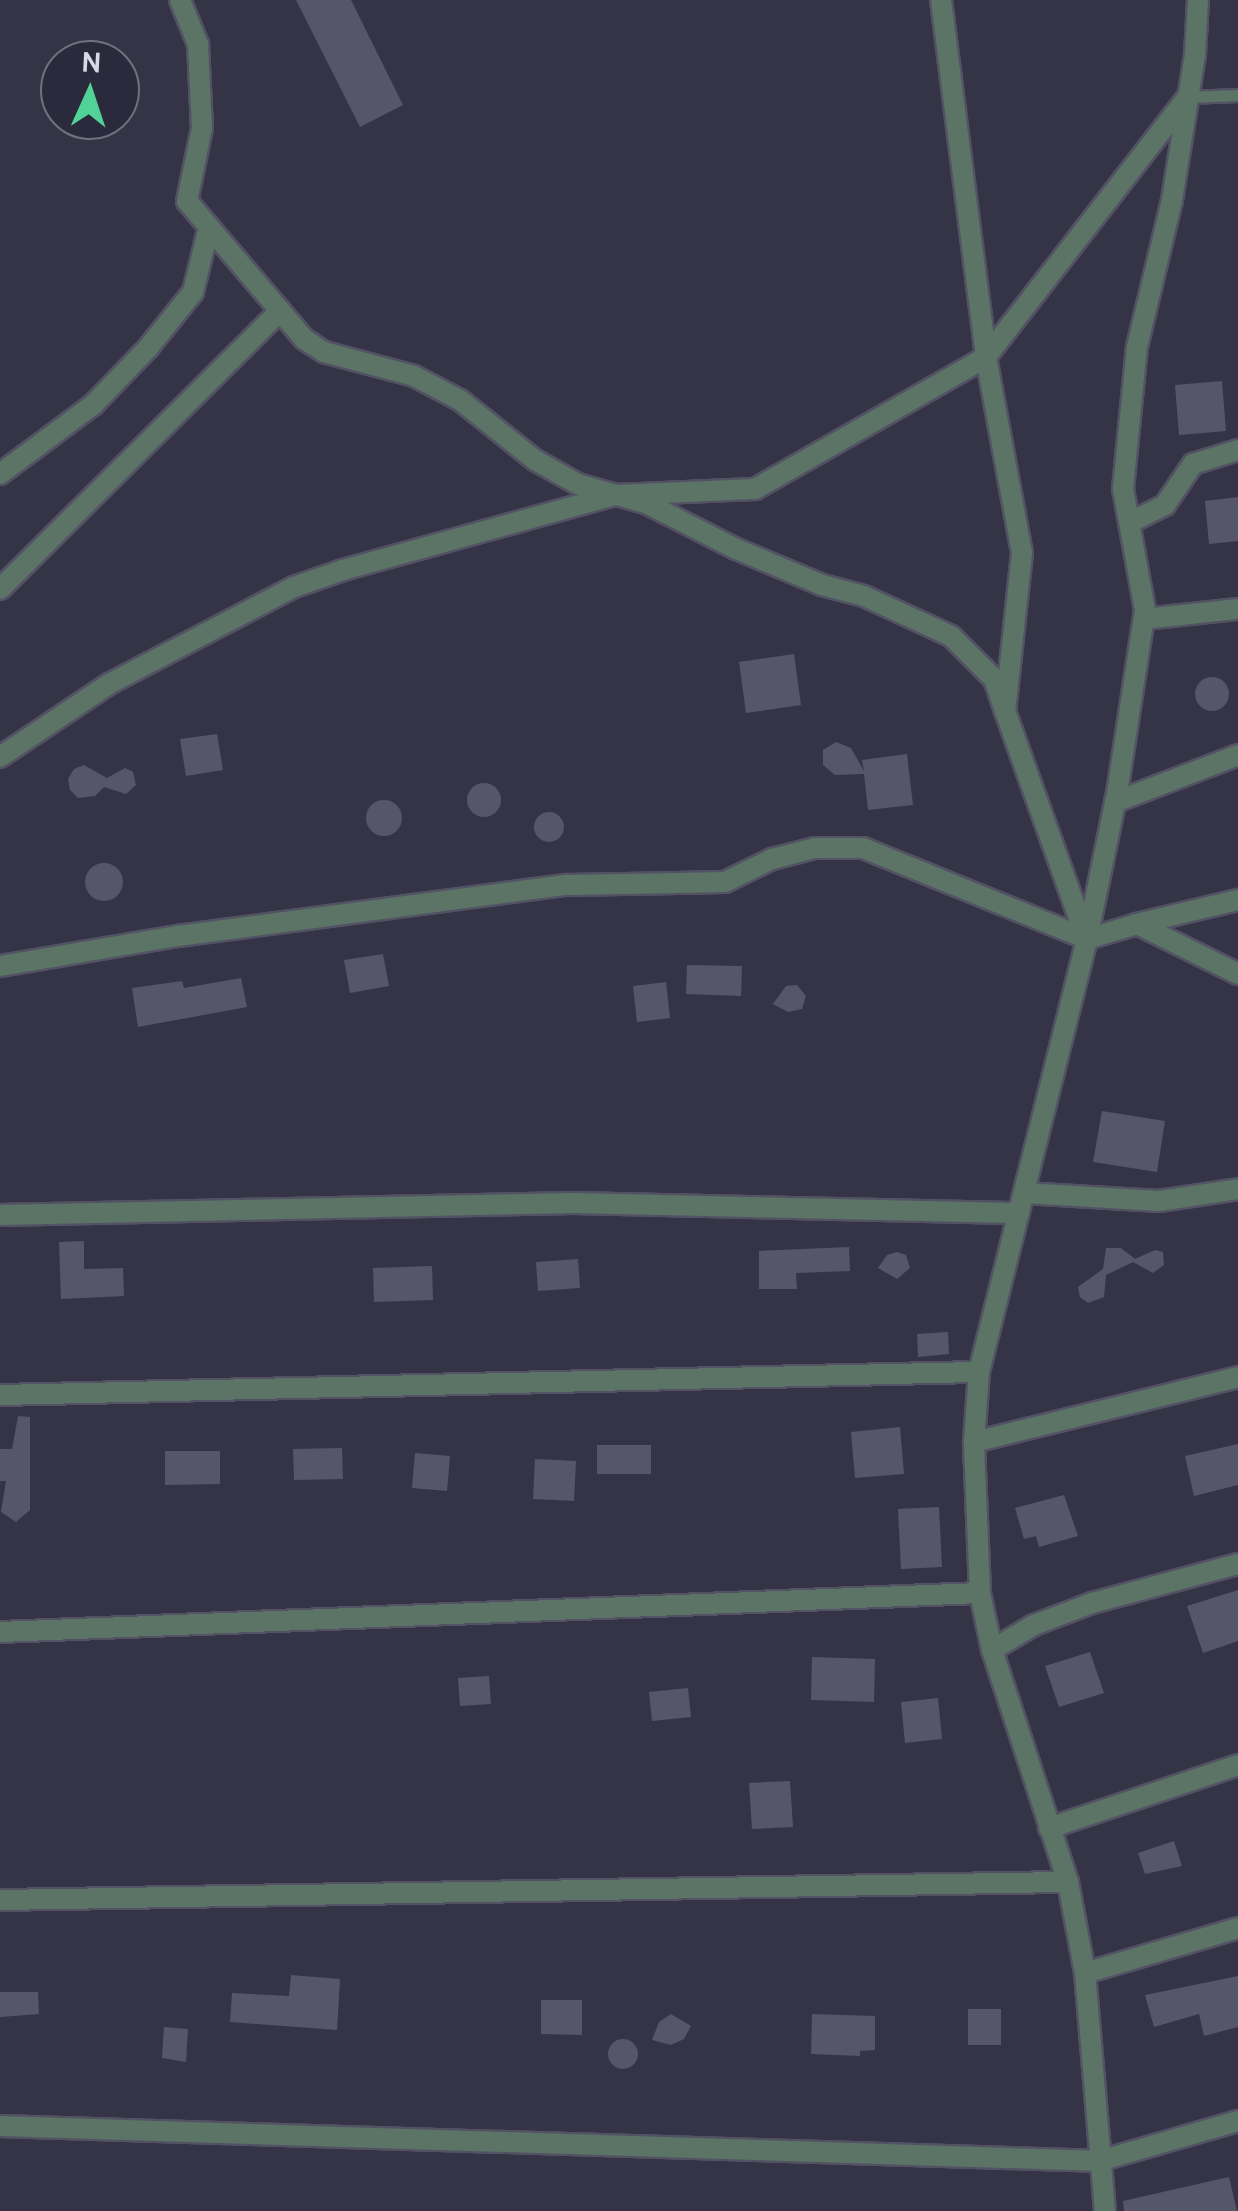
<!DOCTYPE html>
<html>
<head>
<meta charset="utf-8">
<style>
	body { margin:0 }
	#map { position:relative; width:1238px; height:2211px; overflow:hidden; background:#353447; font-family:Cabin,sans-serif }
	div>[style] { position:absolute }
	.building>* { inset:0; background:#56566b }
	.round { border-radius:50% }
	.roads { filter:drop-shadow(2px 0 #535264) drop-shadow(-2px 0 #535264) drop-shadow(0 2px #535264) drop-shadow(0 -2px #535264) }
	.service>* { height:11px; margin:-5.5px; padding:0 5.5px; transform-origin:5.5px; border-radius:5.5px; background:#5b7466 }
	.minor>* { height:20px; margin:-10px; padding:0 10px; transform-origin:10px; border-radius:10px; background:#5b7466 }
	span { translate:-50% -50%; white-space:nowrap; text-align:center; line-height:1.15; -webkit-text-stroke:8px #2b2a3d; paint-order:stroke }
	.north { position:absolute; left:40px; top:40px; width:100px; height:100px; box-sizing:border-box; background:#2b2a3d; border:2px solid #717081; border-radius:50%; rotate:3deg; font-size:28px; font-weight:700; line-height:40px; text-align:center; color:#d9d9e6 }
	.north::after { content:''; display:block; margin:auto; width:35px; height:45px; background:#51d397; clip-path:polygon(50% 0,100% 100%,50% 72%,0 100%) }
</style>
</head>
<body>
<div id="map">
	<div class="building">
		<i style="clip-path:polygon(296px 0,351px 0,403px 105px,360px 127px)"></i>
		<i style="clip-path:polygon(1222px 381px,1226px 431px,1179px 435px,1175px 385px)"></i>
		<i style="clip-path:polygon(1238px 497px,1238px 541px,1209px 544px,1205px 501px)"></i>
		<i style="clip-path:polygon(794px 654px,801px 705px,746px 713px,739px 662px)"></i>
		<i class="round" style="left:1195px;top:677px;width:34px;height:34px"></i>
		<i style="clip-path:polygon(217px 734px,223px 770px,186px 776px,180px 739px)"></i>
		<i style="clip-path:polygon(836px 742px,851px 748px,864px 771px,862px 760px,907px 754px,913px 805px,868px 810px,864px 774px,835px 775px,823px 765px,823px 750px)"></i>
		<i style="clip-path:polygon(84px 765px,107px 778px,125px 768px,133px 772px,136px 785px,126px 794px,104px 787px,95px 796px,78px 798px,70px 790px,68px 779px,74px 769px)"></i>
		<i class="round" style="left:467px;top:783px;width:34px;height:34px"></i>
		<i class="round" style="left:366px;top:800px;width:36px;height:36px"></i>
		<i class="round" style="left:534px;top:812px;width:30px;height:30px"></i>
		<i class="round" style="left:85px;top:863px;width:38px;height:38px"></i>
		<i style="clip-path:polygon(383px 954px,389px 986px,350px 993px,344px 960px)"></i>
		<i style="clip-path:polygon(687px 965px,742px 966px,741px 996px,686px 994px)"></i>
		<i style="clip-path:polygon(241px 978px,247px 1007px,138px 1027px,132px 988px,182px 981px,184px 988px)"></i>
		<i style="clip-path:polygon(666px 982px,670px 1018px,637px 1022px,633px 986px)"></i>
		<i style="clip-path:polygon(797px 985px,806px 996px,802px 1009px,788px 1012px,773px 1004px,786px 986px)"></i>
		<i style="clip-path:polygon(1102px 1111px,1165px 1121px,1157px 1172px,1093px 1162px)"></i>
		<i style="clip-path:polygon(84px 1241px,84px 1269px,123px 1268px,124px 1296px,61px 1299px,59px 1242px)"></i>
		<i style="clip-path:polygon(849px 1247px,850px 1271px,796px 1273px,797px 1289px,759px 1289px,759px 1251px)"></i>
		<i style="clip-path:polygon(1106px 1248px,1121px 1248px,1135px 1259px,1155px 1250px,1163px 1252px,1164px 1265px,1153px 1273px,1133px 1262px,1106px 1275px,1104px 1297px,1088px 1303px,1080px 1297px,1078px 1287px,1103px 1269px)"></i>
		<i style="clip-path:polygon(897px 1252px,906px 1255px,910px 1268px,897px 1279px,878px 1268px,887px 1255px)"></i>
		<i style="clip-path:polygon(578px 1259px,580px 1288px,538px 1291px,536px 1262px)"></i>
		<i style="clip-path:polygon(432px 1266px,433px 1300px,374px 1302px,373px 1268px)"></i>
		<i style="clip-path:polygon(948px 1332px,949px 1354px,918px 1357px,917px 1334px)"></i>
		<i style="clip-path:polygon(18px 1416px,30px 1417px,30px 1510px,16px 1522px,1px 1512px,6px 1481px,0 1481px,0 1449px,12px 1449px)"></i>
		<i style="clip-path:polygon(900px 1427px,904px 1474px,855px 1478px,851px 1432px)"></i>
		<i style="clip-path:polygon(1238px 1444px,1238px 1485px,1194px 1496px,1185px 1456px)"></i>
		<i style="clip-path:polygon(597px 1445px,651px 1445px,651px 1474px,597px 1474px)"></i>
		<i style="clip-path:polygon(342px 1448px,343px 1479px,294px 1480px,293px 1449px)"></i>
		<i style="clip-path:polygon(165px 1451px,220px 1451px,220px 1484px,165px 1485px)"></i>
		<i style="clip-path:polygon(415px 1453px,450px 1456px,447px 1491px,412px 1488px)"></i>
		<i style="clip-path:polygon(535px 1459px,576px 1461px,574px 1501px,533px 1499px)"></i>
		<i style="clip-path:polygon(1064px 1495px,1078px 1536px,1039px 1547px,1036px 1536px,1024px 1539px,1015px 1508px)"></i>
		<i style="clip-path:polygon(939px 1507px,942px 1567px,901px 1569px,898px 1509px)"></i>
		<i style="clip-path:polygon(1238px 1590px,1238px 1641px,1203px 1653px,1187px 1606px)"></i>
		<i style="clip-path:polygon(1090px 1652px,1104px 1693px,1059px 1707px,1045px 1666px)"></i>
		<i style="clip-path:polygon(812px 1657px,875px 1659px,874px 1702px,811px 1700px)"></i>
		<i style="clip-path:polygon(489px 1676px,491px 1704px,460px 1706px,458px 1678px)"></i>
		<i style="clip-path:polygon(688px 1688px,691px 1717px,652px 1721px,649px 1692px)"></i>
		<i style="clip-path:polygon(938px 1698px,942px 1739px,905px 1743px,901px 1702px)"></i>
		<i style="clip-path:polygon(790px 1781px,793px 1827px,752px 1829px,749px 1783px)"></i>
		<i style="clip-path:polygon(1174px 1841px,1182px 1866px,1145px 1874px,1138px 1853px)"></i>
		<i style="clip-path:polygon(291px 1975px,340px 1979px,337px 2030px,230px 2022px,232px 1993px,289px 1996px)"></i>
		<i style="clip-path:polygon(1238px 1976px,1238px 2027px,1204px 2036px,1199px 2014px,1154px 2027px,1145px 1995px)"></i>
		<i style="clip-path:polygon(0 1992px,38px 1992px,39px 2014px,0 2017px)"></i>
		<i style="clip-path:polygon(541px 2000px,582px 2000px,582px 2035px,541px 2034px)"></i>
		<i style="clip-path:polygon(968px 2009px,1001px 2009px,1001px 2045px,968px 2045px)"></i>
		<i style="clip-path:polygon(671px 2014px,691px 2026px,684px 2039px,671px 2045px,652px 2040px,659px 2022px)"></i>
		<i style="clip-path:polygon(812px 2014px,875px 2016px,875px 2050px,860px 2051px,860px 2056px,811px 2054px)"></i>
		<i style="clip-path:polygon(164px 2027px,188px 2029px,186px 2062px,162px 2058px)"></i>
		<i class="round" style="left:608px;top:2039px;width:30px;height:30px"></i>
		<i style="clip-path:polygon(1229px 2177px,1237px 2211px,1124px 2211px,1123px 2201px)"></i>
	</div>
	<div class="roads">
		<div class="service">
			<i style="left:1188px;top:97px;width:50px;rotate:-2.3deg"></i>
		</div>
		<div class="minor">
			<i style="left:180px;top:0;width:48px;rotate:67.8deg"></i>
			<i style="left:198px;top:44px;width:84px;rotate:87.3deg"></i>
			<i style="left:202px;top:128px;width:75px;rotate:101.6deg"></i>
			<i style="left:187px;top:201px;width:181px;rotate:49.7deg"></i>
			<i style="left:304px;top:339px;width:24px;rotate:33deg"></i>
			<i style="left:324px;top:352px;width:93px;rotate:14.9deg"></i>
			<i style="left:414px;top:376px;width:52px;rotate:27.6deg"></i>
			<i style="left:460px;top:400px;width:96px;rotate:38.7deg"></i>
			<i style="left:535px;top:460px;width:49px;rotate:29.2deg"></i>
			<i style="left:578px;top:484px;width:73px;rotate:15.9deg"></i>
			<i style="left:648px;top:504px;width:97px;rotate:27.1deg"></i>
			<i style="left:734px;top:548px;width:95px;rotate:22.8deg"></i>
			<i style="left:822px;top:585px;width:43px;rotate:14.7deg"></i>
			<i style="left:864px;top:596px;width:96px;rotate:24.7deg"></i>
			<i style="left:951px;top:636px;width:61px;rotate:45deg"></i>
			<i style="left:994px;top:679px;width:34px;rotate:71deg"></i>
			<i style="left:941px;top:0;width:360px;rotate:82.8deg"></i>
			<i style="left:986px;top:357px;width:199px;rotate:79.6deg"></i>
			<i style="left:1022px;top:553px;width:159px;rotate:96.1deg"></i>
			<i style="left:1005px;top:711px;width:240px;rotate:70.3deg"></i>
			<i style="left:0;top:474px;width:116px;rotate:-36.6deg"></i>
			<i style="left:93px;top:405px;width:79px;rotate:-46deg"></i>
			<i style="left:148px;top:348px;width:72px;rotate:-51.2deg"></i>
			<i style="left:193px;top:292px;width:67px;rotate:-76.2deg"></i>
			<i style="left:1129px;top:523px;width:40px;rotate:-26.6deg"></i>
			<i style="left:1165px;top:505px;width:50px;rotate:-55.7deg"></i>
			<i style="left:1193px;top:464px;width:47px;rotate:-17.3deg"></i>
			<i style="left:0;top:589px;width:395px;rotate:-44.8deg"></i>
			<i style="left:1144px;top:619px;width:95px;rotate:-6.1deg"></i>
			<i style="left:0;top:757px;width:131px;rotate:-33.8deg"></i>
			<i style="left:109px;top:684px;width:209px;rotate:-27.7deg"></i>
			<i style="left:294px;top:587px;width:52px;rotate:-19.1deg"></i>
			<i style="left:343px;top:570px;width:283px;rotate:-15.4deg"></i>
			<i style="left:616px;top:495px;width:139px;rotate:-2.5deg"></i>
			<i style="left:755px;top:489px;width:266px;rotate:-29.7deg"></i>
			<i style="left:986px;top:357px;width:328px;rotate:-52.2deg"></i>
			<i style="left:1115px;top:802px;width:132px;rotate:-20.9deg"></i>
			<i style="left:1137px;top:924px;width:104px;rotate:-13.4deg"></i>
			<i style="left:0;top:966px;width:181px;rotate:-9.6deg"></i>
			<i style="left:178px;top:936px;width:393px;rotate:-7.5deg"></i>
			<i style="left:568px;top:885px;width:157px;rotate:-1.1deg"></i>
			<i style="left:725px;top:882px;width:52px;rotate:-26.1deg"></i>
			<i style="left:772px;top:859px;width:44px;rotate:-14.3deg"></i>
			<i style="left:815px;top:848px;width:48px"></i>
			<i style="left:863px;top:848px;width:242px;rotate:22.1deg"></i>
			<i style="left:1087px;top:939px;width:52px;rotate:-16.7deg"></i>
			<i style="left:1137px;top:924px;width:113px;rotate:26.3deg"></i>
			<i style="left:1024px;top:1193px;width:135px;rotate:3.4deg"></i>
			<i style="left:1159px;top:1201px;width:80px;rotate:-8.6deg"></i>
			<i style="left:0;top:1215px;width:574px;rotate:-1.2deg"></i>
			<i style="left:574px;top:1203px;width:445px;rotate:1.3deg"></i>
			<i style="left:0;top:1395px;width:979px;rotate:-1.35deg"></i>
			<i style="left:974px;top:1442px;width:272px;rotate:-13.8deg"></i>
			<i style="left:0;top:1632px;width:981px;rotate:-2.28deg"></i>
			<i style="left:992px;top:1650px;width:49px;rotate:-30.8deg"></i>
			<i style="left:1034px;top:1625px;width:62px;rotate:-20.8deg"></i>
			<i style="left:1092px;top:1603px;width:151px;rotate:-15deg"></i>
			<i style="left:1049px;top:1828px;width:199px;rotate:-18.4deg"></i>
			<i style="left:0;top:1900px;width:1068px;rotate:-0.97deg"></i>
			<i style="left:1085px;top:1973px;width:159px;rotate:-16.4deg"></i>
			<i style="left:0;top:2126px;width:1100px;rotate:1.82deg"></i>
			<i style="left:1099px;top:2161px;width:145px;rotate:-16.1deg"></i>
			<i style="left:1105px;top:2211px;width:239px;rotate:-94.8deg"></i>
			<i style="left:1085px;top:1973px;width:93px;rotate:-100.6deg"></i>
			<i style="left:1068px;top:1882px;width:244px;rotate:-108.1deg"></i>
			<i style="left:992px;top:1650px;width:58px;rotate:-101.9deg"></i>
			<i style="left:980px;top:1593px;width:151px;rotate:-92.3deg"></i>
			<i style="left:974px;top:1442px;width:70px;rotate:-85.9deg"></i>
			<i style="left:979px;top:1372px;width:446px;rotate:-76deg"></i>
			<i style="left:1087px;top:939px;width:149px;rotate:-78.4deg"></i>
			<i style="left:1117px;top:793px;width:185px;rotate:-81.3deg"></i>
			<i style="left:1145px;top:610px;width:123px;rotate:-100.3deg"></i>
			<i style="left:1123px;top:489px;width:143px;rotate:-84.4deg"></i>
			<i style="left:1137px;top:347px;width:151px;rotate:-76.6deg"></i>
			<i style="left:1172px;top:200px;width:147px;rotate:-81deg"></i>
			<i style="left:1195px;top:55px;width:55px;rotate:-86.9deg"></i>
		</div>
	</div>
	<div class="north">N</div>
</div>
</body>
</html>
